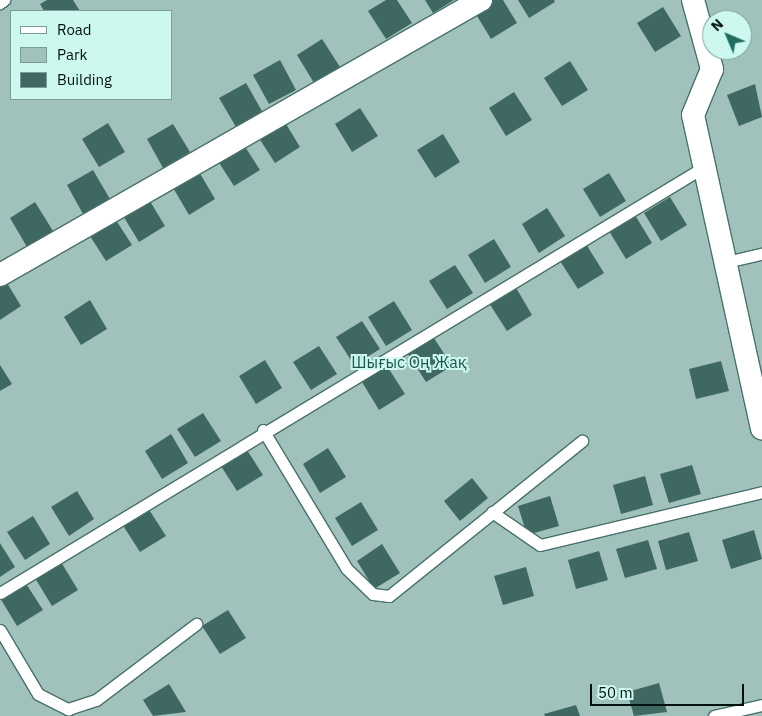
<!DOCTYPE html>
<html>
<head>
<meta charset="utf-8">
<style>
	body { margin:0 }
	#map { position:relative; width:762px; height:716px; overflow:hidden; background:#bfeae3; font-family:"IBM Plex Sans",sans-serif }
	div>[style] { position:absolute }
	.green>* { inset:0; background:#a1c2bc }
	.building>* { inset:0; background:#406862 }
	.roads { filter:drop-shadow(1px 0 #49706a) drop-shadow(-1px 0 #49706a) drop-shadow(0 1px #49706a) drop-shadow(0 -1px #49706a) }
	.service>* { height:11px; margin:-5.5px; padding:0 5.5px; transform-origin:5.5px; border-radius:5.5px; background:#fff }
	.minor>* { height:22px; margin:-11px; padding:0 11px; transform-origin:11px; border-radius:11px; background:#fff }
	span { translate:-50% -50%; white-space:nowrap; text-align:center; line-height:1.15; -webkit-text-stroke:4px #ccf8f0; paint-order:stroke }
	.park-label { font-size:16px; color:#1e5750 }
	.legend { position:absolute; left:10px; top:10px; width:162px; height:90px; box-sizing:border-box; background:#ccf8f0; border:1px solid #7c9c96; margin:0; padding:6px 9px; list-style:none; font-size:15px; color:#03110f }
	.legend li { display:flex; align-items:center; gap:10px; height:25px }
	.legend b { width:25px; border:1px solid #7c9c96 }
	.north { position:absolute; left:702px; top:10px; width:50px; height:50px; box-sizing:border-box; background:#ccf8f0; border:1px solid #7c9c96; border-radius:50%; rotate:315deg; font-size:14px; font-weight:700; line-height:20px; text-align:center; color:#03110f }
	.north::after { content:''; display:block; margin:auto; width:18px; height:22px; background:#236c63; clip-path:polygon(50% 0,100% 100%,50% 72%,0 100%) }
	.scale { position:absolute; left:590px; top:684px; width:154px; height:22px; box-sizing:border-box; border:2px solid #03110f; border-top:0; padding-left:6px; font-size:15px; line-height:18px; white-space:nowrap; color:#03110f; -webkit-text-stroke:4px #ccf8f0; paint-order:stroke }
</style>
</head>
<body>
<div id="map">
	<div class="green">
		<i style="clip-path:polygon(evenodd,0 0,762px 0,762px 716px,0 716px,0 0,11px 11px,171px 11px,171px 99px,11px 99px,11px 11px,0 0,712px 20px,742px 20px,742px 50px,712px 50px,712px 20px)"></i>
	</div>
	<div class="building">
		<i style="clip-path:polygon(47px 0,73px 0,80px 11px,44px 11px,40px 4px)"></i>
		<i style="clip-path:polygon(386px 0,397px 0,412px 23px,386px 39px,368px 11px)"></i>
		<i style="clip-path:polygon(425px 0,454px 0,433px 13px)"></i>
		<i style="clip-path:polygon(492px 0,503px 0,517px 23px,491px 39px,474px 11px)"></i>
		<i style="clip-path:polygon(518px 0,554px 0,555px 2px,529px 18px)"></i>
		<i style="clip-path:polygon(663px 7px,681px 36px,655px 52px,637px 23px)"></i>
		<i style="clip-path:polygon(322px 39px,340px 67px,314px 83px,297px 55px)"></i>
		<i style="clip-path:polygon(280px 60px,296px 90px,269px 104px,253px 75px)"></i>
		<i style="clip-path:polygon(570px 61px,588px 90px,562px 106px,544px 78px)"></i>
		<i style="clip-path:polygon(246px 83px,262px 111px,236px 127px,219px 98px)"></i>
		<i style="clip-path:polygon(755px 84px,762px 117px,739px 126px,727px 95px)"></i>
		<i style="clip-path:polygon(514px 92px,532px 120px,506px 136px,489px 108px)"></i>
		<i style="clip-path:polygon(360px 108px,378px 136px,352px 152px,335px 124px)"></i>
		<i style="clip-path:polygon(283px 119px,300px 147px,275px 163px,257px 135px)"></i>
		<i style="clip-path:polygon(108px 123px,125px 152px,99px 167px,82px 139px)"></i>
		<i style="clip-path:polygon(173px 124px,190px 152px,163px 168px,147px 139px)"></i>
		<i style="clip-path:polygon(443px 134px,460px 162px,435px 178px,417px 150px)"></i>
		<i style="clip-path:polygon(242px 142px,260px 170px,234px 186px,216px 158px)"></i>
		<i style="clip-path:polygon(93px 170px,110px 199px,83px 214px,67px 185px)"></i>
		<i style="clip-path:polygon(198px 170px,215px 199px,189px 215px,172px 186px)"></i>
		<i style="clip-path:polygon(609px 173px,626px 201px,600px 217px,583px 189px)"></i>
		<i style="clip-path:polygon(670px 197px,687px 225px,661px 241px,644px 213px)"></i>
		<i style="clip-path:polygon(148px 198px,165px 226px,139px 242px,122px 214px)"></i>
		<i style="clip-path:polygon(35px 202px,53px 231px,27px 247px,10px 218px)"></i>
		<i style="clip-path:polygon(547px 208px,565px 236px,539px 253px,522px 224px)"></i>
		<i style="clip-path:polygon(635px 215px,652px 243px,626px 259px,609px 231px)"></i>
		<i style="clip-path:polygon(114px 217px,132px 245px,106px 261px,88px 233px)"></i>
		<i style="clip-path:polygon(494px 239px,511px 267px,485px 283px,468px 255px)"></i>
		<i style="clip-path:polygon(586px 244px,604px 273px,578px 289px,560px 261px)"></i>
		<i style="clip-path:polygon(455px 265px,473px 293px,447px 309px,429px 281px)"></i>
		<i style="clip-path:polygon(4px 278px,21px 306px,0 320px,0 281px)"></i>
		<i style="clip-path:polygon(515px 286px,532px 315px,507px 331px,489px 303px)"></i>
		<i style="clip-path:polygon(90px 300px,107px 329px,81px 345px,64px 317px)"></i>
		<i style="clip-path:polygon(394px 301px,412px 330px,386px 346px,368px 317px)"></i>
		<i style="clip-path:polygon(362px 321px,380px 349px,354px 365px,336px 337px)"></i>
		<i style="clip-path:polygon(434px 338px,452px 366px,426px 382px,408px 354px)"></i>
		<i style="clip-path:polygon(319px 346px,337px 374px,311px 390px,293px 362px)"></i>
		<i style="clip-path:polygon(265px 360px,282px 388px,256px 404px,239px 376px)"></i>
		<i style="clip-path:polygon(721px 361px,729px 391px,696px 399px,689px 369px)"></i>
		<i style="clip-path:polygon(0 365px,12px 384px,0 391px)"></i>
		<i style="clip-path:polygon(387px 366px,405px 394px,379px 410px,362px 382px)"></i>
		<i style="clip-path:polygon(203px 413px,221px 441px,195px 457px,177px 429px)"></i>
		<i style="clip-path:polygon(171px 434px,188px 463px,162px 479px,145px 451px)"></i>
		<i style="clip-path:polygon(245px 447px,263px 475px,237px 491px,219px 463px)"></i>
		<i style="clip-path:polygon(328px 448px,346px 477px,320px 493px,303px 464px)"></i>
		<i style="clip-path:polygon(692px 465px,701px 494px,669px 503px,660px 474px)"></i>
		<i style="clip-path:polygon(645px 476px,653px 505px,621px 514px,613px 485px)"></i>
		<i style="clip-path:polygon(472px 478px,488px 498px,460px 521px,444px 501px)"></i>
		<i style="clip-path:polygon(77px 491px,94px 519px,69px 536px,51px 507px)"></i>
		<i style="clip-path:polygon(550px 496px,559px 526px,527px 535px,518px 506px)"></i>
		<i style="clip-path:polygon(361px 502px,378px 530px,352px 546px,335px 518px)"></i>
		<i style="clip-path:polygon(148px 508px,166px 536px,140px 552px,122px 524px)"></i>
		<i style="clip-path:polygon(33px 516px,50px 544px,25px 560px,7px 532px)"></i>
		<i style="clip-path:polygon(754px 530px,762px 559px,731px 569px,722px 540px)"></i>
		<i style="clip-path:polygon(689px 532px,698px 561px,666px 570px,658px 541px)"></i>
		<i style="clip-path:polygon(648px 540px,657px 569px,625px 578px,616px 549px)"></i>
		<i style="clip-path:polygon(0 543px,15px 567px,0 577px)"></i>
		<i style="clip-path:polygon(382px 544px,400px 573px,374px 589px,357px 561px)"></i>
		<i style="clip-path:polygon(599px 551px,608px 580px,576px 589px,568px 560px)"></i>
		<i style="clip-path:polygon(61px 562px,78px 590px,52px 606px,35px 578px)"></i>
		<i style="clip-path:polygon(526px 567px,534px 596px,503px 605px,494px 576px)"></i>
		<i style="clip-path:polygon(25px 582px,43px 610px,17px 626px,0 598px)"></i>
		<i style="clip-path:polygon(228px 610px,246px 638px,220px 654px,202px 626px)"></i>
		<i style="clip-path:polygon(659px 683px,667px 712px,634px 716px,627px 692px)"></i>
		<i style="clip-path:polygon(169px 684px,186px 712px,153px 716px,143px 700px)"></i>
		<i style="clip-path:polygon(576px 705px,580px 716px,545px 716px,544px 714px)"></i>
	</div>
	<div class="roads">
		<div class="service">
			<i style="left:0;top:3px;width:5px;rotate:-37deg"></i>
			<i style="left:726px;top:262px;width:37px;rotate:-13deg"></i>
			<i style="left:263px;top:430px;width:162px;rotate:58.9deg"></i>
			<i style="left:347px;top:569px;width:36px;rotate:44deg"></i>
			<i style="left:373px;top:594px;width:16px;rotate:7deg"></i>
			<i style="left:389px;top:596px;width:248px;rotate:-38.8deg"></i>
			<i style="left:492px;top:512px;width:58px;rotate:34.5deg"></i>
			<i style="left:540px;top:545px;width:228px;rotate:-13.4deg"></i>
			<i style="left:0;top:593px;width:823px;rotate:-31.18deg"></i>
			<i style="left:0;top:630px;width:74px;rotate:59.3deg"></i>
			<i style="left:38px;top:694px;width:34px;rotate:27deg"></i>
			<i style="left:68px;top:709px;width:29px;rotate:-18deg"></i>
			<i style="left:96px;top:700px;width:126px;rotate:-37.2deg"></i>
			<i style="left:714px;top:716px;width:49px;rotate:-12.9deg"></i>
		</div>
		<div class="minor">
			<i style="left:693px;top:0;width:72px;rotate:74.6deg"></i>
			<i style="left:712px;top:69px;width:50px;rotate:112.4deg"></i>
			<i style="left:693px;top:115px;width:321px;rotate:77.6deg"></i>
			<i style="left:0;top:275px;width:554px;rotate:-29.76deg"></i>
		</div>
	</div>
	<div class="park-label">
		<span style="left:409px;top:362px">Шығыс Оң Жақ</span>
	</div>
	<ul class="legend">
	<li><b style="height:6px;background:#fff"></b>Road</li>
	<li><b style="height:14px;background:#a1c2bc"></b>Park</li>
	<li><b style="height:14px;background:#406862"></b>Building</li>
	</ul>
	<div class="north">N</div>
	<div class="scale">50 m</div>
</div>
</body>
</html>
